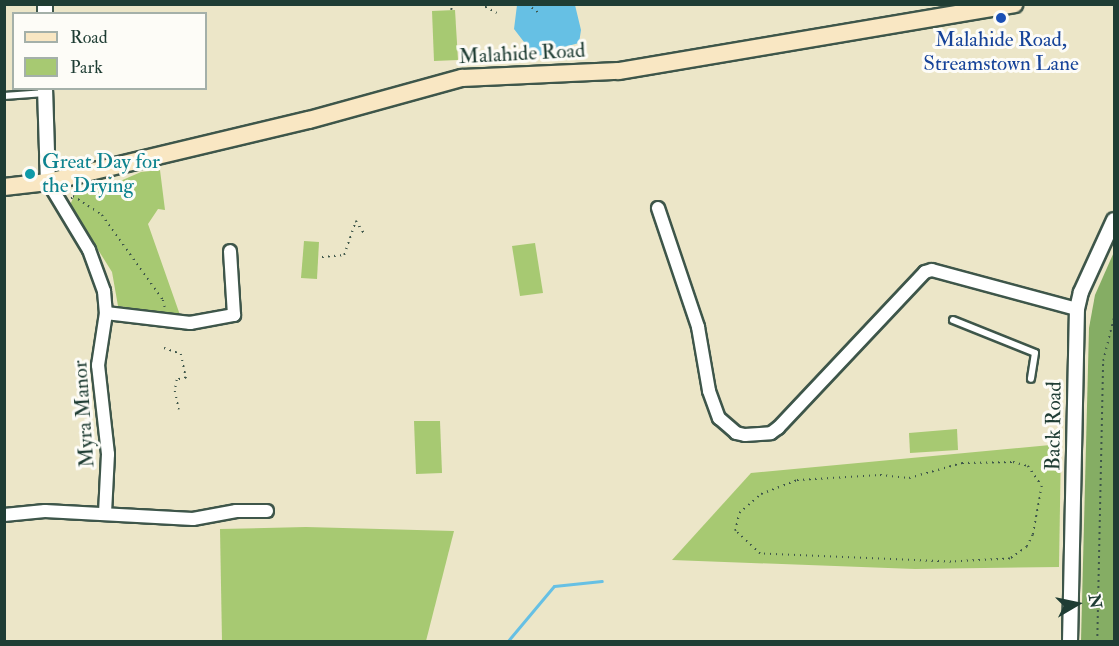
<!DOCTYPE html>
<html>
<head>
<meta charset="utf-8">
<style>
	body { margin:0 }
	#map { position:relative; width:1119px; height:646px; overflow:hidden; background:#ece6c8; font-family:"IM FELL Double Pica",serif }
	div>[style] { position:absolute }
	.green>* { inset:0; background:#a7c972 }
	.forest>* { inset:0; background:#85ad64 }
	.water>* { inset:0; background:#66c0e4 }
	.stream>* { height:3px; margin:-1.5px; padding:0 1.5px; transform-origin:1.5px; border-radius:1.5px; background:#66c0e4 }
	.path>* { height:1.5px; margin-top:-0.75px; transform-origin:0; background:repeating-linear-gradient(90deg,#3e564a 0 1.5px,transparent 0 6px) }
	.roads { filter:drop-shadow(2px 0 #3e564a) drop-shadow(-2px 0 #3e564a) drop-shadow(0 2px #3e564a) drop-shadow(0 -2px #3e564a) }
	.service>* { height:6px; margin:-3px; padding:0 3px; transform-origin:3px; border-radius:3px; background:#fff }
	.minor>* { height:12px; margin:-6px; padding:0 6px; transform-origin:6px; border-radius:6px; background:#fff }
	.tertiary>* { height:14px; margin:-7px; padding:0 7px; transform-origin:7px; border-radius:7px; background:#fff }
	.secondary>* { height:16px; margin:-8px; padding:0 8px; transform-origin:8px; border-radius:8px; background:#f9e7c3 }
	.dots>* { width:16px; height:16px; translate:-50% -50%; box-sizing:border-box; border:3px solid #fdfcf7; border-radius:50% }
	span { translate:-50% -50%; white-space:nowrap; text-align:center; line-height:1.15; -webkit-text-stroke:6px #fdfcf7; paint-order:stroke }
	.transit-label { font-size:21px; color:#164399 }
	.street-label { font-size:21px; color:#1f3d34 }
	.culture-label { font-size:21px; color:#0d838f }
	.left { translate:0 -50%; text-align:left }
	.frame { position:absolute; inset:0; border:6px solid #1f3d34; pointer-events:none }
	.legend { position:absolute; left:12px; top:12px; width:195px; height:78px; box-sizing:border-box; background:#fdfcf7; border:2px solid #a4b0a9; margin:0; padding:8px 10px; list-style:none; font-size:18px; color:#1f3d34 }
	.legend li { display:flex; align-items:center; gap:12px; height:30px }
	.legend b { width:30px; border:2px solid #a4b0a9 }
	.north { position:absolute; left:1047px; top:574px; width:60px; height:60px; -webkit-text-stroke:4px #fdfcf7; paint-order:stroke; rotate:81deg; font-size:16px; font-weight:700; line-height:24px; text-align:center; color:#1f3d34 }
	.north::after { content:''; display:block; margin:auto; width:21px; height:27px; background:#1f3d34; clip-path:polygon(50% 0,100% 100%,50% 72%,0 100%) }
</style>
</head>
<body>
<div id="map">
	<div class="green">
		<i style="clip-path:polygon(455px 10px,458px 60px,434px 61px,432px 11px)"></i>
		<i style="clip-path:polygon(160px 170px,165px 210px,158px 209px,148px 224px,180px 315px,118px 306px,112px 272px,70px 205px,76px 192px,111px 185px,141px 172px)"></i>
		<i style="clip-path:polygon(304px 241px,319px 242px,317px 279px,301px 278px)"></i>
		<i style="clip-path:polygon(535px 243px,543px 293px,520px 296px,512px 246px)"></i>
		<i style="clip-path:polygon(414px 421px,440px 421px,442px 473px,416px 474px)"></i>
		<i style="clip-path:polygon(957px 429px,958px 450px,910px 453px,909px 433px)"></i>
		<i style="clip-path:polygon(1061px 444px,1059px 567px,915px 569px,672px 560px,751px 473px)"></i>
		<i style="clip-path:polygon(306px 527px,454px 531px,426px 641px,222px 641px,220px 529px)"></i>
	</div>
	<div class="forest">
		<i style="clip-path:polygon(1114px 252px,1114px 641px,1081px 641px,1089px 328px,1095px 295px)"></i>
	</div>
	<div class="water">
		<i style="clip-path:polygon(517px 5px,575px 5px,581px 30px,579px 43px,564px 47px,556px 56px,534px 55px,514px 29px)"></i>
	</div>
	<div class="stream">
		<i style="left:507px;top:642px;width:73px;rotate:-50deg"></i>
		<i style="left:554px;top:586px;width:48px;rotate:-5.9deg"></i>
	</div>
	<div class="path">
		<i style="left:480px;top:4px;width:19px;rotate:28deg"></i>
		<i style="left:527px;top:4px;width:15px;rotate:37deg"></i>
		<i style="left:451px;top:10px;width:6px;rotate:-81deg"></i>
		<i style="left:71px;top:199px;width:4px;rotate:-56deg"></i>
		<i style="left:73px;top:196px;width:35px;rotate:33deg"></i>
		<i style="left:102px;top:215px;width:105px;rotate:54.3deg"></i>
		<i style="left:163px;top:300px;width:8px;rotate:76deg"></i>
		<i style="left:322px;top:257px;width:22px;rotate:-5deg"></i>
		<i style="left:344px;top:255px;width:36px;rotate:-71deg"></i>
		<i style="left:356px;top:221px;width:17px;rotate:57deg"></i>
		<i style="left:164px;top:348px;width:18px;rotate:19deg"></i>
		<i style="left:181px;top:354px;width:25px;rotate:78deg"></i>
		<i style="left:186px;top:378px;width:9px;rotate:167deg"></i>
		<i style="left:177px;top:380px;width:11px;rotate:100deg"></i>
		<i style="left:175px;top:391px;width:19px;rotate:78deg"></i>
		<i style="left:1013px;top:462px;width:16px;rotate:15deg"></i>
		<i style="left:1028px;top:466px;width:24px;rotate:55deg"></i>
		<i style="left:1042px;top:486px;width:50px;rotate:100.4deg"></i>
		<i style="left:1033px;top:535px;width:13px;rotate:117deg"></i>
		<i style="left:1027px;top:547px;width:21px;rotate:145deg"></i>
		<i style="left:1010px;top:559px;width:59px;rotate:177.1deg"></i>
		<i style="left:951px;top:562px;width:191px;rotate:-177.6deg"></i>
		<i style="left:760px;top:554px;width:34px;rotate:-137deg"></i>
		<i style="left:735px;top:531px;width:18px;rotate:-77deg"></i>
		<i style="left:739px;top:513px;width:29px;rotate:-41deg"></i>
		<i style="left:761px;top:494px;width:39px;rotate:-21deg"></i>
		<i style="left:797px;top:480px;width:83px;rotate:-3.4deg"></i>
		<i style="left:880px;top:475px;width:29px;rotate:6deg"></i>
		<i style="left:909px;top:478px;width:55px;rotate:-15.8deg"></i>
		<i style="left:962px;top:463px;width:51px;rotate:-1.1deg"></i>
		<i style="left:1097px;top:642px;width:281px;rotate:-88.8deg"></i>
		<i style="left:1103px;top:361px;width:45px;rotate:-76deg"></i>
	</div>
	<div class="roads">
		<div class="service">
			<i style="left:4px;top:96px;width:41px;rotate:-4.2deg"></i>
			<i style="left:953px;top:320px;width:88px;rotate:21.9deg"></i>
			<i style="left:1035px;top:353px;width:26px;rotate:99deg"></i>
		</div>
		<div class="minor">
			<i style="left:48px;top:182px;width:79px;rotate:58.9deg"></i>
			<i style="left:89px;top:250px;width:44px;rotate:69.9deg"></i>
			<i style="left:104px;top:291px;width:22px;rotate:85deg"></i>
			<i style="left:106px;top:313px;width:53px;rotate:98.7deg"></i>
			<i style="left:98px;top:365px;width:90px;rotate:83.6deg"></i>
			<i style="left:108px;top:454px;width:59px;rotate:92.9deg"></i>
			<i style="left:658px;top:208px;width:126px;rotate:71.4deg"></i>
			<i style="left:698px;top:327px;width:65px;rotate:80.2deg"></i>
			<i style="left:709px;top:391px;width:29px;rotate:70deg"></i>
			<i style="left:719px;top:418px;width:23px;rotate:41deg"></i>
			<i style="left:736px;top:433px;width:9px;rotate:13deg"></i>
			<i style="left:745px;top:435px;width:26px;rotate:-4deg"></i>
			<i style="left:771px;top:433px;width:9px;rotate:-36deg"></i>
			<i style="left:778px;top:428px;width:214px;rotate:-46.7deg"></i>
			<i style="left:925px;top:272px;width:7px;rotate:-16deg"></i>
			<i style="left:932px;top:270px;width:150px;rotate:15.1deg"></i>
			<i style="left:106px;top:313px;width:85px;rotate:6.8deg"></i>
			<i style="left:190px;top:323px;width:45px;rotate:-10.3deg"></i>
			<i style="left:234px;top:315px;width:64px;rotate:-93.6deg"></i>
			<i style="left:4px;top:515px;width:41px;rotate:-5.6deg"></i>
			<i style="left:45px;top:511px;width:148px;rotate:3.1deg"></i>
			<i style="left:193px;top:519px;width:44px;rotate:-10.5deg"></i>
			<i style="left:236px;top:511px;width:31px"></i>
		</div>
		<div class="tertiary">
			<i style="left:45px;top:4px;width:10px;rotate:90deg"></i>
			<i style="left:45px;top:88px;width:94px;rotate:88.2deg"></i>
			<i style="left:1070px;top:642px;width:333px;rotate:-88.8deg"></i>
			<i style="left:1077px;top:309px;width:17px;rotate:-77deg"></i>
			<i style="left:1081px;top:292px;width:79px;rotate:-65.4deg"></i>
		</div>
		<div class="secondary">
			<i style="left:4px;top:187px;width:44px;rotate:-6.5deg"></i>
			<i style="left:48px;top:182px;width:268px;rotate:-13.4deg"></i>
			<i style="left:309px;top:120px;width:159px;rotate:-15.4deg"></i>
			<i style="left:462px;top:78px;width:157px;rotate:-2.6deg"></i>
			<i style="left:619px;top:71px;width:401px;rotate:-9.6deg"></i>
		</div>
	</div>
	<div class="dots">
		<i style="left:1001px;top:18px;background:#1a4fb4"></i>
		<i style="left:30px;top:174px;background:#0f9aa8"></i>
	</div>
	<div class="transit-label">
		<span style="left:1001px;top:52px">Malahide Road,<br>Streamstown Lane</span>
	</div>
	<div class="street-label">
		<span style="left:522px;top:54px;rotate:-3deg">Malahide Road</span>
		<span style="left:84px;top:414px;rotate:-94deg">Myra Manor</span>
		<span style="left:1054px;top:426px;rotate:-89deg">Back Road</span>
	</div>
	<div class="culture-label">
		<span class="left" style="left:42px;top:174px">Great Day for<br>the Drying</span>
	</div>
	<div class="frame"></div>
	<ul class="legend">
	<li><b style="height:8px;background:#f9e7c3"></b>Road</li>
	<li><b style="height:16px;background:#a7c972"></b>Park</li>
	</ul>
	<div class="north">N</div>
</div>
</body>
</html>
